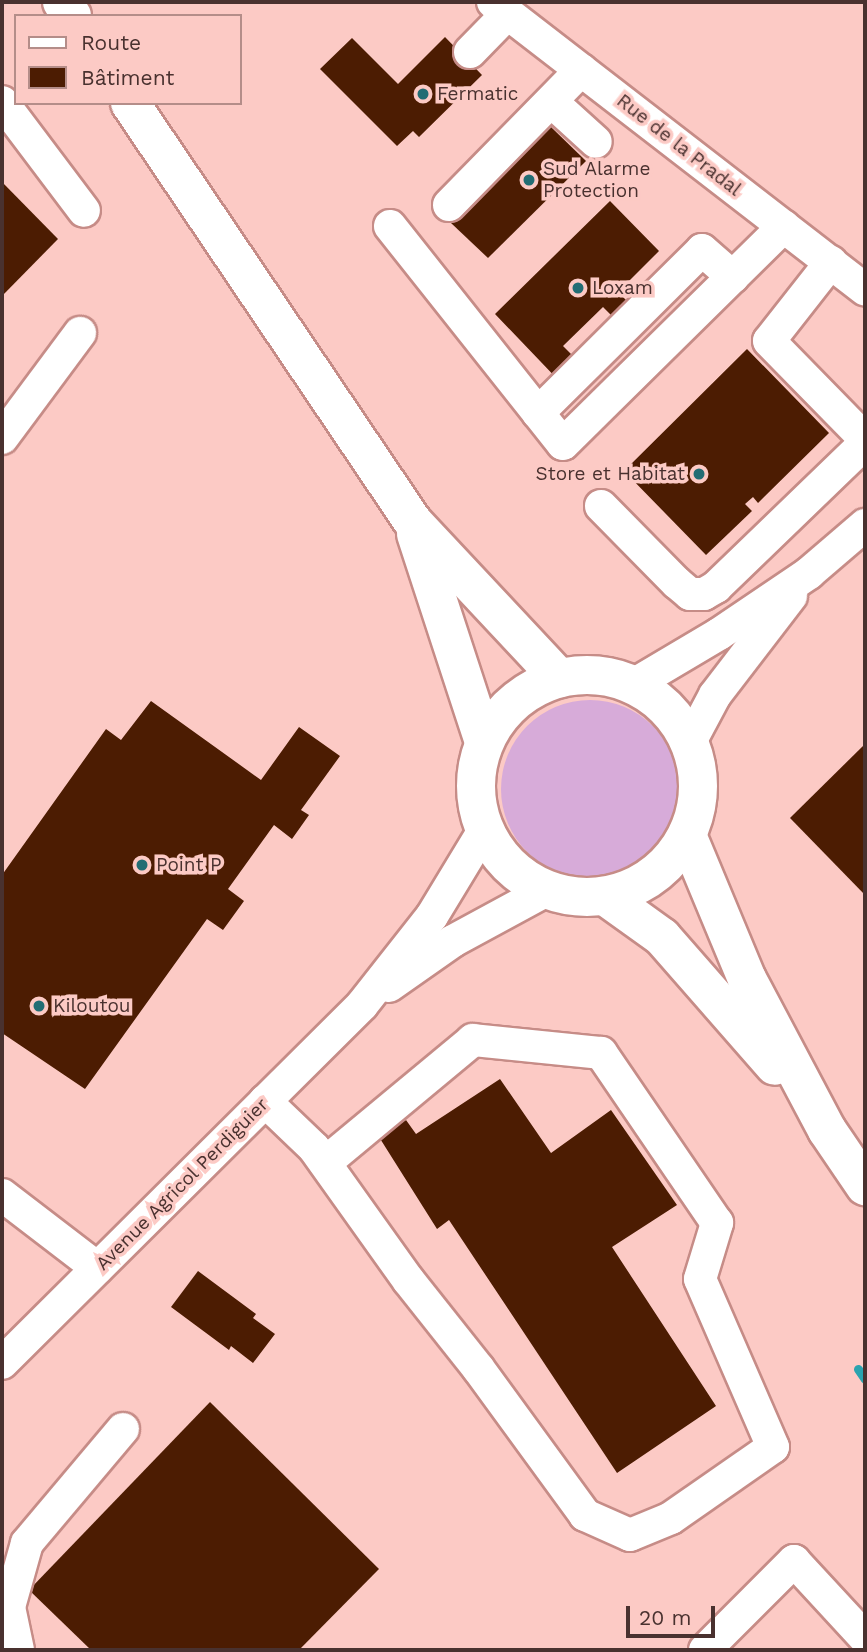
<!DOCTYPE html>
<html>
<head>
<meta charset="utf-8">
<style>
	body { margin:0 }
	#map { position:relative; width:867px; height:1652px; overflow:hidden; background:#fccac5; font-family:"Work Sans",sans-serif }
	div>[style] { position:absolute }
	.green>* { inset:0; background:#d7abd9 }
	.round { border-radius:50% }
	.stream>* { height:9px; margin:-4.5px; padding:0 4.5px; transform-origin:4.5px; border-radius:4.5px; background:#2aa3af }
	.building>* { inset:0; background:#4c1c02 }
	.roads { filter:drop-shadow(2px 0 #c68c87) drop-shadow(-2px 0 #c68c87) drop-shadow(0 2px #c68c87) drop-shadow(0 -2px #c68c87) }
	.minor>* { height:32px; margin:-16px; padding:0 16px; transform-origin:16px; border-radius:16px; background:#fff }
	.major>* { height:38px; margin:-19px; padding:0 19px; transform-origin:19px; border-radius:19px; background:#fff }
	.major>.ring { margin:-19px; padding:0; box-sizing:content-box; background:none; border:38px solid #fff; border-radius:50% }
	.dots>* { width:19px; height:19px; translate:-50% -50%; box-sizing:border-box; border:4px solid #fccac5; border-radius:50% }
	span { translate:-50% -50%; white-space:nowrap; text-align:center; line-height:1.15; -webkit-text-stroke:7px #fccac5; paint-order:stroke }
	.poi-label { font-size:19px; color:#49312f }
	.left { translate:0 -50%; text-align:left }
	.right { translate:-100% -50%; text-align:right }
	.street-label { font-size:19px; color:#49312f }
	.frame { position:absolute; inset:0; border:4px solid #49312f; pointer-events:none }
	.legend { position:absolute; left:14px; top:14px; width:228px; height:91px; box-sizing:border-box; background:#fccac5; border:2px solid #b48d89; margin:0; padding:9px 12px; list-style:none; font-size:21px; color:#49312f }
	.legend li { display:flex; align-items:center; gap:14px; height:35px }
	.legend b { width:35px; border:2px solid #b48d89 }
	.scale { position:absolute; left:626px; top:1606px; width:89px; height:32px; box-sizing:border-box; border:4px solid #49312f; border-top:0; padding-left:9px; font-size:21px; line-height:24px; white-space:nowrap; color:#49312f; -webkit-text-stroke:5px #fccac5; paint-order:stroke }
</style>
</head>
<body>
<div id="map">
	<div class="green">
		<i class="round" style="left:501px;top:700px;width:178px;height:178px"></i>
	</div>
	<div class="stream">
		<i style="left:858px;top:1369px;width:12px;rotate:55deg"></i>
	</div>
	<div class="building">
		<i style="clip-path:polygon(445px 37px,482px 75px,419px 137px,413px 131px,397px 146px,320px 69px,352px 38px,398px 84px)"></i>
		<i style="clip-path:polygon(551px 127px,586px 161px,488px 258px,451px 223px)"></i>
		<i style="clip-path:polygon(2px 182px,58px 239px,2px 296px)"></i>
		<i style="clip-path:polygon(610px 201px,659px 251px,618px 292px,633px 307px,618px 322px,603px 307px,563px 346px,582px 365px,562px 384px,495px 314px)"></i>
		<i style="clip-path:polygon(747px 349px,829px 433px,758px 503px,753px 497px,745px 504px,752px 511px,706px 555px,624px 471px)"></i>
		<i style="clip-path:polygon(151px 701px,261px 780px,299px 727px,340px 756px,301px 810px,309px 815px,292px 839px,274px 825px,228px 889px,244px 901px,223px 930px,207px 919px,85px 1089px,2px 1033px,2px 875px,106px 729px,121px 740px)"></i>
		<i style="clip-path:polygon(865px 744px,865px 895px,790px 818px)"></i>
		<i style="clip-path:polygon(500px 1079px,551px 1153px,611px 1110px,677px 1205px,612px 1247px,716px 1406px,617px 1473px,449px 1220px,437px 1229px,379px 1137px,406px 1120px,416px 1134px)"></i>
		<i style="clip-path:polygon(198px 1271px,256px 1314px,253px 1318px,275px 1334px,253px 1363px,231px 1346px,229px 1350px,171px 1307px)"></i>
		<i style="clip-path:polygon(210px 1402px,379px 1569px,299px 1650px,91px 1650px,29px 1590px)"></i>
	</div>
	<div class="roads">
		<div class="minor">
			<i style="left:493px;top:2px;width:470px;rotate:37.7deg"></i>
			<i style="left:470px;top:52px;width:54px;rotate:-45.7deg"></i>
			<i style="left:2px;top:102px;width:136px;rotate:53deg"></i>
			<i style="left:552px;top:102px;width:59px;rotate:42.3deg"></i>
			<i style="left:449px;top:205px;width:189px;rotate:-45.6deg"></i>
			<i style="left:390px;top:226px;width:278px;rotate:51.6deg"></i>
			<i style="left:563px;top:444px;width:310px;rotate:-44.6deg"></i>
			<i style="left:831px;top:262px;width:100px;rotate:128.1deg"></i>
			<i style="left:769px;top:341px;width:137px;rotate:45.6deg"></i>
			<i style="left:538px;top:413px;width:231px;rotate:-44.8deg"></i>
			<i style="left:702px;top:250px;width:41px;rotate:41.1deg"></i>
			<i style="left:2px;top:438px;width:131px;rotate:-53.4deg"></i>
			<i style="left:601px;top:506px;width:108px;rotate:45.4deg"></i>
			<i style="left:677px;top:583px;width:17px;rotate:40deg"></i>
			<i style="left:690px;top:594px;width:14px"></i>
			<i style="left:704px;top:594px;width:14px;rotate:-30deg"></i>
			<i style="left:716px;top:587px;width:207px;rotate:-44deg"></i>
			<i style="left:633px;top:685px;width:100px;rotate:-30.7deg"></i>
			<i style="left:719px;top:634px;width:109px;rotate:-34.1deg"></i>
			<i style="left:809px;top:573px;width:74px;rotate:-40.6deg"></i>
			<i style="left:690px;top:742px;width:53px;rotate:-62deg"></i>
			<i style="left:715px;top:695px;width:125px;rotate:-52.5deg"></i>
			<i style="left:389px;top:986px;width:78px;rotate:-35.1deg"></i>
			<i style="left:453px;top:941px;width:107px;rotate:-28.5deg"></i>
			<i style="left:265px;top:1101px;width:68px;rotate:43.8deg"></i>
			<i style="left:314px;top:1148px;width:163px;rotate:54.5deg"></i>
			<i style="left:409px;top:1281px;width:111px;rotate:51.6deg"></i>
			<i style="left:478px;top:1368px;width:182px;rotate:53.9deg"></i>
			<i style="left:585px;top:1515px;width:49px;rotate:24deg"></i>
			<i style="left:630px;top:1535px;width:44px;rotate:-22.5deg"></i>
			<i style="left:671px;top:1518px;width:124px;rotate:-34.8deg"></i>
			<i style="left:773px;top:1447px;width:183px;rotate:-113.5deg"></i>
			<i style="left:700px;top:1279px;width:59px;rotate:-73.1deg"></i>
			<i style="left:717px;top:1223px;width:206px;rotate:-124.3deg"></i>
			<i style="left:601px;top:1053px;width:129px;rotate:-174.2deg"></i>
			<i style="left:473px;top:1040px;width:192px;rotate:140.3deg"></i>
			<i style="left:2px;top:1195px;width:120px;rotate:37.5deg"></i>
			<i style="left:2px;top:1363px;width:508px;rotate:-44.84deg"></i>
			<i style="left:362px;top:1005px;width:113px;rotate:-51.8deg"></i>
			<i style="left:432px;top:916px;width:100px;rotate:-58.8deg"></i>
			<i style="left:18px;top:1650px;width:44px;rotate:-101.8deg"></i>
			<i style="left:9px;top:1607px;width:66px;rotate:-74.3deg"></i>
			<i style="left:27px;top:1543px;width:149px;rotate:-49.9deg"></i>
			<i style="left:705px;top:1650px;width:126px;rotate:-45deg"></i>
			<i style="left:794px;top:1561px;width:105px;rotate:47.3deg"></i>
		</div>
		<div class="major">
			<i style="left:62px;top:2px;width:17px;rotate:54deg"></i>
			<i style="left:130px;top:103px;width:506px;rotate:55.96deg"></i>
			<i style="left:413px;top:522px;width:214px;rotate:46.9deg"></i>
			<i style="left:416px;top:534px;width:219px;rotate:71.9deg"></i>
			<i class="ring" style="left:476px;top:675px;width:184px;height:184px"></i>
			<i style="left:687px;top:835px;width:156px;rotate:67.4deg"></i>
			<i style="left:747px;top:979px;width:171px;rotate:62.1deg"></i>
			<i style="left:827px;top:1130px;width:68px;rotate:55.8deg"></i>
			<i style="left:605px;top:896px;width:70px;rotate:35.7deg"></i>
			<i style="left:662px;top:937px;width:171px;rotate:48.8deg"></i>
		</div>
	</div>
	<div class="dots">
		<i style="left:423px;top:94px;background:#226d74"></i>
		<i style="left:529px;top:180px;background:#226d74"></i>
		<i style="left:578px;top:288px;background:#226d74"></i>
		<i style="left:699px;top:474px;background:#226d74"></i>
		<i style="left:142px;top:865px;background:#226d74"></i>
		<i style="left:39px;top:1006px;background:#226d74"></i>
	</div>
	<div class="poi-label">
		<span class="left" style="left:437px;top:94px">Fermatic</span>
		<span class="left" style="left:543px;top:180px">Sud Alarme<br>Protection</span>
		<span class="left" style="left:592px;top:288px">Loxam</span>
		<span class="right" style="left:685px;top:474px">Store et Habitat</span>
		<span class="left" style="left:156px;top:865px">Point P</span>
		<span class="left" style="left:53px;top:1006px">Kiloutou</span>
	</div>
	<div class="street-label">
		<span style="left:679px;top:145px;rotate:38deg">Rue de la Pradal</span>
		<span style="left:182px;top:1184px;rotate:-45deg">Avenue Agricol Perdiguier</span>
	</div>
	<div class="frame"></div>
	<ul class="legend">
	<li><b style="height:9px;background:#fff"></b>Route</li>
	<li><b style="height:19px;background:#4c1c02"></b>Bâtiment</li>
	</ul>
	<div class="scale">20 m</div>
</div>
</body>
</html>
